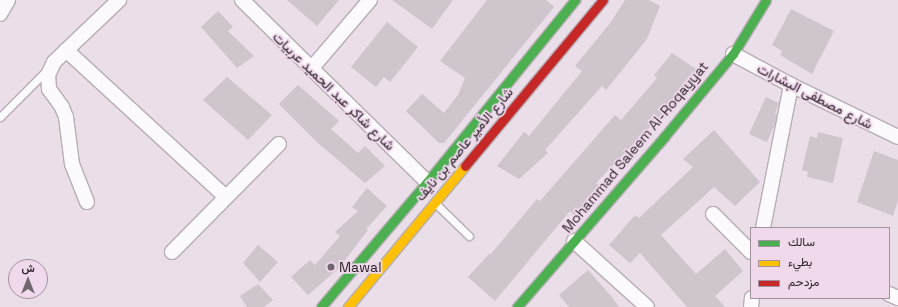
<!DOCTYPE html>
<html>
<head>
<meta charset="utf-8">
<style>
	body { margin:0 }
	#map { position:relative; width:898px; height:307px; overflow:hidden; background:#eadee8; font-family:"Space Grotesk",Vazirmatn,sans-serif }
	div>[style] { position:absolute }
	.building>* { inset:0; background:#cfc5cd }
	.roads { filter:drop-shadow(1px 0 #b6adb5) drop-shadow(-1px 0 #b6adb5) drop-shadow(0 1px #b6adb5) drop-shadow(0 -1px #b6adb5) }
	.lane>* { height:7px; margin:-3.5px; padding:0 3.5px; transform-origin:3.5px; border-radius:3.5px; background:#fcfafc }
	.street>* { height:14px; margin:-7px; padding:0 7px; transform-origin:7px; border-radius:7px; background:#fcfafc }
	.fast>* { height:9px; margin:-4.5px; padding:0 4.5px; transform-origin:4.5px; border-radius:4.5px; background:#4caf50 }
	.slow>* { height:9px; margin:-4.5px; padding:0 4.5px; transform-origin:4.5px; border-radius:4.5px; background:#ffc107 }
	.jam>* { height:9px; margin:-4.5px; padding:0 4.5px; transform-origin:4.5px; border-radius:4.5px; background:#c62828 }
	.dots>* { width:11px; height:11px; translate:-50% -50%; box-sizing:border-box; border:2px solid #efd9eb; border-radius:50% }
	span { translate:-50% -50%; white-space:nowrap; text-align:center; line-height:1.15; -webkit-text-stroke:3.5px #efd9eb; paint-order:stroke }
	.street-label { font-size:14px; color:#2e252c }
	.poi-label { font-size:14px; color:#2e252c }
	.left { translate:0 -50%; text-align:left }
	.legend { position:absolute; left:750px; top:227px; width:140px; height:72px; box-sizing:border-box; background:#efd9eb; border:1px solid #a2919f; margin:0; padding:5px 7px; list-style:none; font-size:12px; color:#2e252c }
	.legend li { display:flex; align-items:center; gap:8px; height:20px }
	.legend b { width:20px; border:1px solid #a2919f }
	.north { position:absolute; left:8px; top:259px; width:40px; height:40px; box-sizing:border-box; background:#efd9eb; border:1px solid #a2919f; border-radius:50%; rotate:0deg; font-size:11px; font-weight:700; line-height:16px; text-align:center; color:#2e252c }
	.north::after { content:''; display:block; margin:auto; width:14px; height:18px; background:#70666e; clip-path:polygon(50% 0,100% 100%,50% 72%,0 100%) }
</style>
</head>
<body>
<div id="map">
	<div class="building">
		<i style="clip-path:polygon(287px 0,339px 0,317px 26px)"></i>
		<i style="clip-path:polygon(392px 0,453px 0,432px 29px)"></i>
		<i style="clip-path:polygon(487px 0,546px 0,554px 7px,444px 143px,439px 143px,406px 111px,422px 94px,444px 113px,458px 95px,465px 78px,440px 61px)"></i>
		<i style="clip-path:polygon(625px 0,649px 0,660px 6px,647px 39px,606px 90px,602px 86px,545px 150px,548px 153px,519px 179px,497px 166px,524px 132px,529px 136px,582px 71px,575px 66px,611px 22px)"></i>
		<i style="clip-path:polygon(791px 9px,834px 31px,812px 74px,780px 55px,782px 51px,772px 45px)"></i>
		<i style="clip-path:polygon(218px 11px,233px 27px,228px 31px,254px 56px,237px 68px,201px 27px)"></i>
		<i style="clip-path:polygon(387px 22px,418px 47px,390px 82px,384px 77px,376px 87px,351px 67px)"></i>
		<i style="clip-path:polygon(672px 53px,702px 73px,657px 127px,653px 124px,596px 183px,603px 189px,578px 219px,570px 211px,495px 301px,468px 277px,489px 254px,490px 255px,537px 199px,540px 201px,615px 115px,621px 120px,657px 78px,654px 75px)"></i>
		<i style="clip-path:polygon(227px 77px,272px 115px,248px 140px,203px 100px)"></i>
		<i style="clip-path:polygon(298px 85px,339px 121px,331px 129px,358px 153px,365px 146px,385px 166px,365px 183px,318px 143px,279px 104px)"></i>
		<i style="clip-path:polygon(766px 97px,779px 103px,775px 113px,777px 114px,774px 126px,767px 142px,749px 134px)"></i>
		<i style="clip-path:polygon(714px 130px,760px 182px,735px 206px,714px 187px,661px 235px,696px 274px,725px 249px,743px 271px,715px 296px,725px 307px,687px 307px,640px 253px,630px 263px,609px 245px,635px 215px,639px 218px,693px 167px,683px 159px)"></i>
		<i style="clip-path:polygon(818px 132px,843px 138px,833px 183px,807px 177px,808px 172px,802px 170px,810px 136px,817px 138px)"></i>
		<i style="clip-path:polygon(874px 151px,898px 160px,898px 200px,893px 216px,857px 202px)"></i>
		<i style="clip-path:polygon(367px 188px,387px 206px,366px 229px,368px 230px,339px 268px,308px 295px,291px 277px,310px 260px,315px 265px,340px 236px,335px 232px,358px 211px,352px 207px)"></i>
		<i style="clip-path:polygon(258px 245px,278px 262px,260px 282px,243px 263px)"></i>
		<i style="clip-path:polygon(588px 270px,611px 296px,619px 307px,569px 307px,559px 295px)"></i>
		<i style="clip-path:polygon(258px 284px,273px 300px,264px 307px,247px 307px,240px 296px)"></i>
	</div>
	<div class="roads">
		<div class="lane">
			<i style="left:0;top:117px;width:66px;rotate:-45deg"></i>
			<i style="left:436px;top:204px;width:46px;rotate:44.1deg"></i>
		</div>
		<div class="street">
			<i style="left:242px;top:0;width:260px;rotate:44.5deg"></i>
			<i style="left:0;top:14px;width:16px;rotate:-60deg"></i>
			<i style="left:66px;top:50px;width:217px;rotate:42.6deg"></i>
			<i style="left:733px;top:54px;width:66px;rotate:28.1deg"></i>
			<i style="left:791px;top:85px;width:119px;rotate:25.9deg"></i>
			<i style="left:311px;top:69px;width:91px;rotate:-49.5deg"></i>
			<i style="left:87px;top:202px;width:41px;rotate:-111.5deg"></i>
			<i style="left:72px;top:164px;width:47px;rotate:-97.3deg"></i>
			<i style="left:66px;top:117px;width:11px;rotate:-112deg"></i>
			<i style="left:62px;top:107px;width:22px;rotate:-126deg"></i>
			<i style="left:49px;top:89px;width:14px;rotate:-94deg"></i>
			<i style="left:48px;top:75px;width:14px;rotate:-65deg"></i>
			<i style="left:54px;top:62px;width:90px;rotate:-43.6deg"></i>
			<i style="left:713px;top:214px;width:54px;rotate:45deg"></i>
			<i style="left:763px;top:228px;width:146px;rotate:-78.9deg"></i>
			<i style="left:574px;top:241px;width:98px;rotate:42.1deg"></i>
			<i style="left:172px;top:252px;width:152px;rotate:-45.3deg"></i>
			<i style="left:889px;top:294px;width:10px;rotate:24deg"></i>
			<i style="left:751px;top:307px;width:9px;rotate:-84deg"></i>
		</div>
		<div class="fast">
			<i style="left:321px;top:307px;width:164px;rotate:-49.7deg"></i>
			<i style="left:427px;top:182px;width:235px;rotate:-50.9deg"></i>
			<i style="left:517px;top:307px;width:225px;rotate:-49.1deg"></i>
			<i style="left:664px;top:137px;width:108px;rotate:-50.3deg"></i>
			<i style="left:733px;top:54px;width:63px;rotate:-58.6deg"></i>
		</div>
		<div class="slow">
			<i style="left:348px;top:307px;width:183px;rotate:-50.3deg"></i>
		</div>
		<div class="jam">
			<i style="left:465px;top:166px;width:216px;rotate:-50.3deg"></i>
		</div>
	</div>
	<div class="dots">
		<i style="left:331px;top:267px;background:#70666e"></i>
	</div>
	<div class="street-label">
		<span style="left:334px;top:91px;rotate:44deg">شارع شاكر عبد الحميد عربيات</span>
		<span style="left:815px;top:96px;rotate:27deg">شارع مصطفى البشارات</span>
		<span style="left:464px;top:144px;rotate:-50deg">شارع الأمير عاصم بن نايف</span>
		<span style="left:635px;top:147px;rotate:-50deg">Mohammad Saleem Al-Roqayyat</span>
	</div>
	<div class="poi-label">
		<span class="left" style="left:339px;top:267px">Mawal</span>
	</div>
	<ul class="legend">
	<li><b style="height:5px;background:#4caf50"></b>سالك</li>
	<li><b style="height:5px;background:#ffc107"></b>بطيء</li>
	<li><b style="height:5px;background:#c62828"></b>مزدحم</li>
	</ul>
	<div class="north">ش</div>
</div>
</body>
</html>
